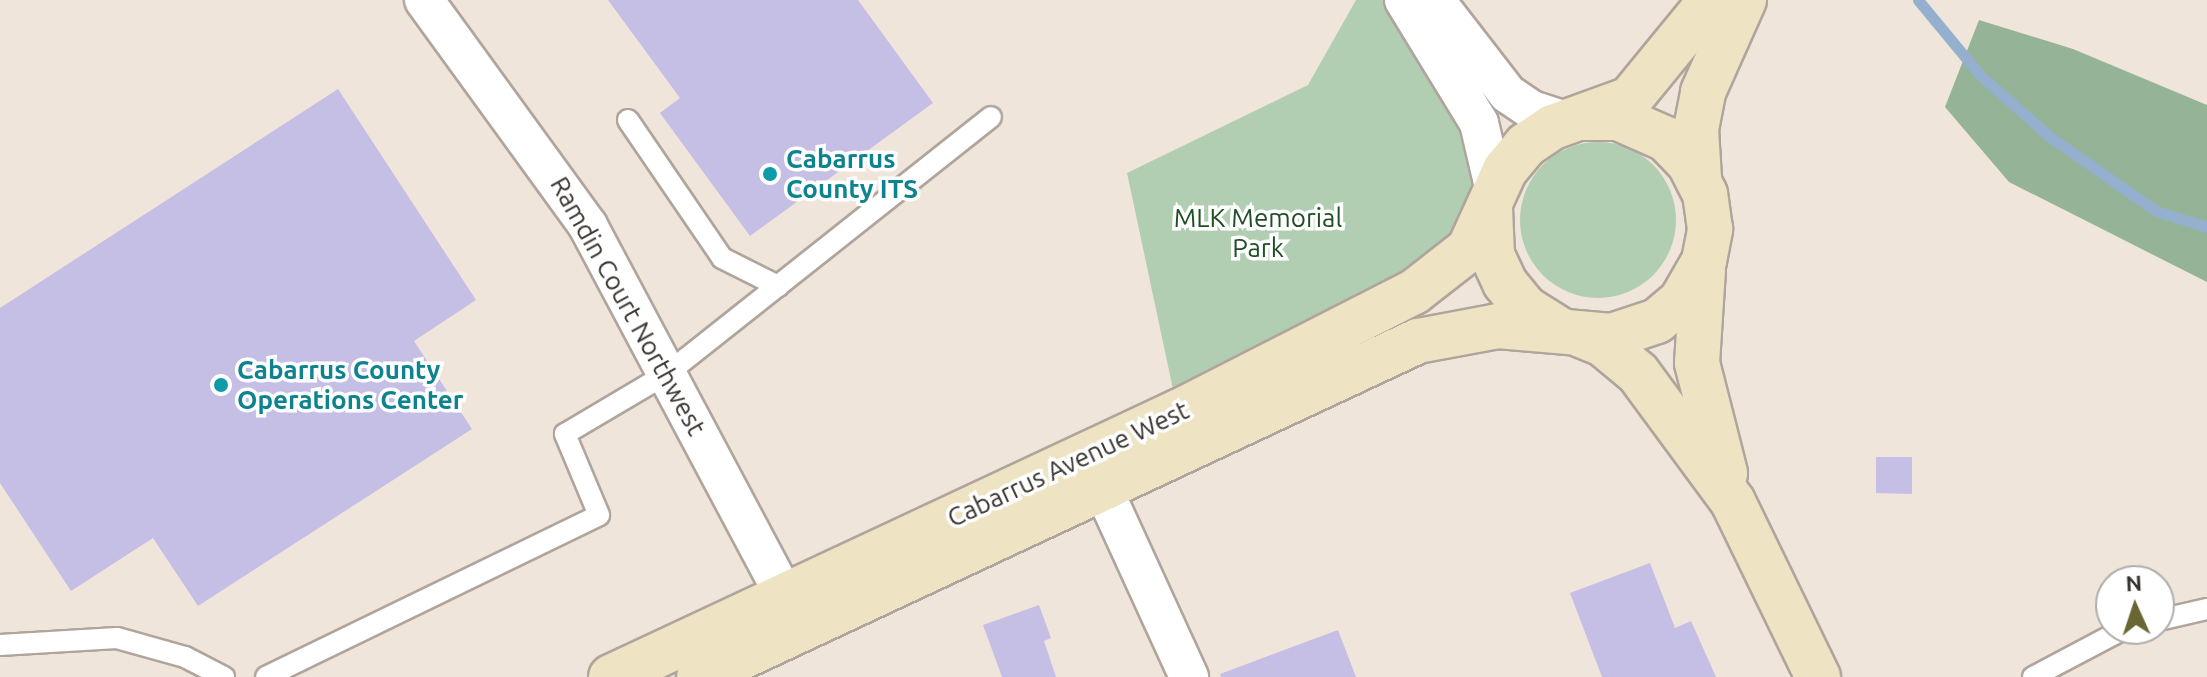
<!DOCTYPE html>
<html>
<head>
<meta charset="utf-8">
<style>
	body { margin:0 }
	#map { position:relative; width:2207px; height:677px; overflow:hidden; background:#f0e5da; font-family:Ubuntu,sans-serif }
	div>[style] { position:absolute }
	.green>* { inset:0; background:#b2ceb2 }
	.round { border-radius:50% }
	.forest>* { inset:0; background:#95b396 }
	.stream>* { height:11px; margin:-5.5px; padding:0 5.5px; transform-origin:5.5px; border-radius:5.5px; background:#94b0ce }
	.building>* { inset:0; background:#c5bee5 }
	.roads { filter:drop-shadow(2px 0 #b0a59c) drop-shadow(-2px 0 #b0a59c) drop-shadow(0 2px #b0a59c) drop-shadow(0 -2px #b0a59c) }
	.lane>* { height:20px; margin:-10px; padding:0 10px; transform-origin:10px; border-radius:10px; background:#fff }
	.street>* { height:38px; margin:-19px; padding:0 19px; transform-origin:19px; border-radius:19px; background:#fff }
	.secondary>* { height:44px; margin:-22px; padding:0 22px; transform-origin:22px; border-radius:22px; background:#eee4c4 }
	.dots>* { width:22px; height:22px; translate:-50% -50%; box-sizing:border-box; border:4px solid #fff; border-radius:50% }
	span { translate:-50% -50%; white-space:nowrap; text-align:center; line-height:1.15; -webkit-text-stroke:7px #fff; paint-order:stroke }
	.culture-label { font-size:26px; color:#0d838f; font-weight:700 }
	.left { translate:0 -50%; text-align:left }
	.park-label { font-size:26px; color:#204e25 }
	.street-label { font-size:26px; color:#37332f }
	.north { position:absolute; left:2095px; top:565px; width:80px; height:80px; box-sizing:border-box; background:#fff; border:2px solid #afadac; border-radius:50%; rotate:357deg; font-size:22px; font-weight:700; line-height:32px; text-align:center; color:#37332f }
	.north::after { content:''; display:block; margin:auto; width:28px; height:36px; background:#6a6633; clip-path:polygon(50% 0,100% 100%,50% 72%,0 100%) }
</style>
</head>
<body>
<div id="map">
	<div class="green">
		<i style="clip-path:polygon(1356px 0,1390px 0,1464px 127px,1480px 178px,1461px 227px,1429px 262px,1174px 394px,1127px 173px,1308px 85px)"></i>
		<i class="round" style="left:1520px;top:142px;width:156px;height:156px"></i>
	</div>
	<div class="forest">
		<i style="clip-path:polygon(1979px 20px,2073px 49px,2207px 105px,2207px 282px,2009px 182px,1945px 107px)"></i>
	</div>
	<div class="stream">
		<i style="left:1918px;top:0;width:97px;rotate:50.4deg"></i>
		<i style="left:1980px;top:75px;width:94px;rotate:41.5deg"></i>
		<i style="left:2050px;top:137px;width:129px;rotate:34.9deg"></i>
		<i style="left:2156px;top:211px;width:53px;rotate:17.4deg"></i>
	</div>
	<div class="building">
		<i style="clip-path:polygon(608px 0,858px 0,933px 103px,750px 236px,660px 113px,680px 98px)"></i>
		<i style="clip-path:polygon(338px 89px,476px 300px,414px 341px,472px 429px,198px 606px,153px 538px,71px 591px,0 483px,0 308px)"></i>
		<i style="clip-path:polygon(1876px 457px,1912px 457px,1912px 494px,1876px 493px)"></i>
		<i style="clip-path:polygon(1650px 563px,1675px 628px,1691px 621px,1716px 677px,1602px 677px,1570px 593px)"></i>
		<i style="clip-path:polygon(1039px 605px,1051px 638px,1044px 641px,1056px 677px,1002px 677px,983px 625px)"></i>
		<i style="clip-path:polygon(1338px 630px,1356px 677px,1221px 677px,1220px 674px)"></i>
	</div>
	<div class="roads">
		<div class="lane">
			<i style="left:628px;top:120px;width:167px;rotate:55.7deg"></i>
			<i style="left:722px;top:258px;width:63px;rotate:26.6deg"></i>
			<i style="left:2159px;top:620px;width:49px;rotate:-12.9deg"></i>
			<i style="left:0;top:645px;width:117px;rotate:-3.4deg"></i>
			<i style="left:117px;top:638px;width:71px;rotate:15.6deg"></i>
			<i style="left:185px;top:657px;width:44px;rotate:27.1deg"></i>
			<i style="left:266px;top:677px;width:370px;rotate:-25.9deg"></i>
			<i style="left:599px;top:515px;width:88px;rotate:-112.8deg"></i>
			<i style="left:565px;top:434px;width:120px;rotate:-30.6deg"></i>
			<i style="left:668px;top:373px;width:412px;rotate:-38.4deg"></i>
			<i style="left:2033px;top:677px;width:103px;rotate:-27.8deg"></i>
		</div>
		<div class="street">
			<i style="left:424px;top:0;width:279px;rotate:54deg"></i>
			<i style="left:588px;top:226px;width:450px;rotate:62deg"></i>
			<i style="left:1404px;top:0;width:144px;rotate:58.6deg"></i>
			<i style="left:1479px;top:123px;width:70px;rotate:76.8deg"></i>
			<i style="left:1435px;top:0;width:119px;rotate:52.2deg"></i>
			<i style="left:1508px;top:94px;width:29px;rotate:34deg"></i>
			<i style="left:1532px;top:110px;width:38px;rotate:18deg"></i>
			<i style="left:1103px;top:489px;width:207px;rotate:65.4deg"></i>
		</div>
		<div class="secondary">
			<i style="left:1699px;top:178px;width:49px;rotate:-93.5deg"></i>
			<i style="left:1696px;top:129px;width:38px;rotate:-79deg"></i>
			<i style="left:1703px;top:92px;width:101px;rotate:-66deg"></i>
			<i style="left:1490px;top:208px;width:47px;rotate:87.6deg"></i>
			<i style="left:1492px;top:255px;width:31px;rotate:65deg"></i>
			<i style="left:1505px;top:283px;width:32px;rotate:51deg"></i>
			<i style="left:1525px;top:308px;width:40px;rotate:32deg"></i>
			<i style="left:1703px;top:270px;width:93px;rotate:93.7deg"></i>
			<i style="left:1697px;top:363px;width:114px;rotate:75.7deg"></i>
			<i style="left:1581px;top:335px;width:24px;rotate:22deg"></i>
			<i style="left:1603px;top:344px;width:45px;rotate:39.6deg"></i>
			<i style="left:1638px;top:373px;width:160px;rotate:53.6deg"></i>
			<i style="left:1733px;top:502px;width:195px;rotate:64.1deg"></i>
			<i style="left:611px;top:677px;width:628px;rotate:-25.06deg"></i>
			<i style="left:1180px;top:411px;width:263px;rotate:-27deg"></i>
			<i style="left:1414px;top:292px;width:70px;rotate:-38deg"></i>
			<i style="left:1469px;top:249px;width:87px;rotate:-65.5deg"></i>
			<i style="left:1505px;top:170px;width:33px;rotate:-50deg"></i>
			<i style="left:1526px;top:145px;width:32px;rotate:-34deg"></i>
			<i style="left:1553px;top:127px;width:82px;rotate:-20deg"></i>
			<i style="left:1630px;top:99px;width:128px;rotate:-50.7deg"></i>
			<i style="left:699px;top:677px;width:794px;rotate:-25.05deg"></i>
			<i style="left:1418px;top:341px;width:81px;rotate:-10.6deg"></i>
			<i style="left:1498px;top:326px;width:114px;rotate:5deg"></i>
			<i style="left:1612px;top:336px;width:47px;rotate:-18.4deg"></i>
			<i style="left:1657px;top:321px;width:31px;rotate:-40deg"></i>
			<i style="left:1681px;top:301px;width:46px;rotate:-60.1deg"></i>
			<i style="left:1704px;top:261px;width:33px;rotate:-79deg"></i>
			<i style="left:1710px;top:229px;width:35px;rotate:-98deg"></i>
			<i style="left:1705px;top:194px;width:34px;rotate:-117deg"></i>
			<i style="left:1690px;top:164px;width:35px;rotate:-134deg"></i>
			<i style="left:1666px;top:139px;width:52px;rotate:-156.4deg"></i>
			<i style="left:1618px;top:118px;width:34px;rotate:180deg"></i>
		</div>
	</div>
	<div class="dots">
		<i style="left:770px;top:174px;background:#0f9aa8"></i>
		<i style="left:221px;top:385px;background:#0f9aa8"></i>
	</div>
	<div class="culture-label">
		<span class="left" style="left:786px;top:174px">Cabarrus<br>County ITS</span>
		<span class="left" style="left:237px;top:385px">Cabarrus County<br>Operations Center</span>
	</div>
	<div class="park-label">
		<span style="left:1258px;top:233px">MLK Memorial<br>Park</span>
	</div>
	<div class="street-label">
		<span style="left:628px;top:306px;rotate:61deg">Ramdin Court Northwest</span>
		<span style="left:1068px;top:464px;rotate:-25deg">Cabarrus Avenue West</span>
	</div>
	<div class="north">N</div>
</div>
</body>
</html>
